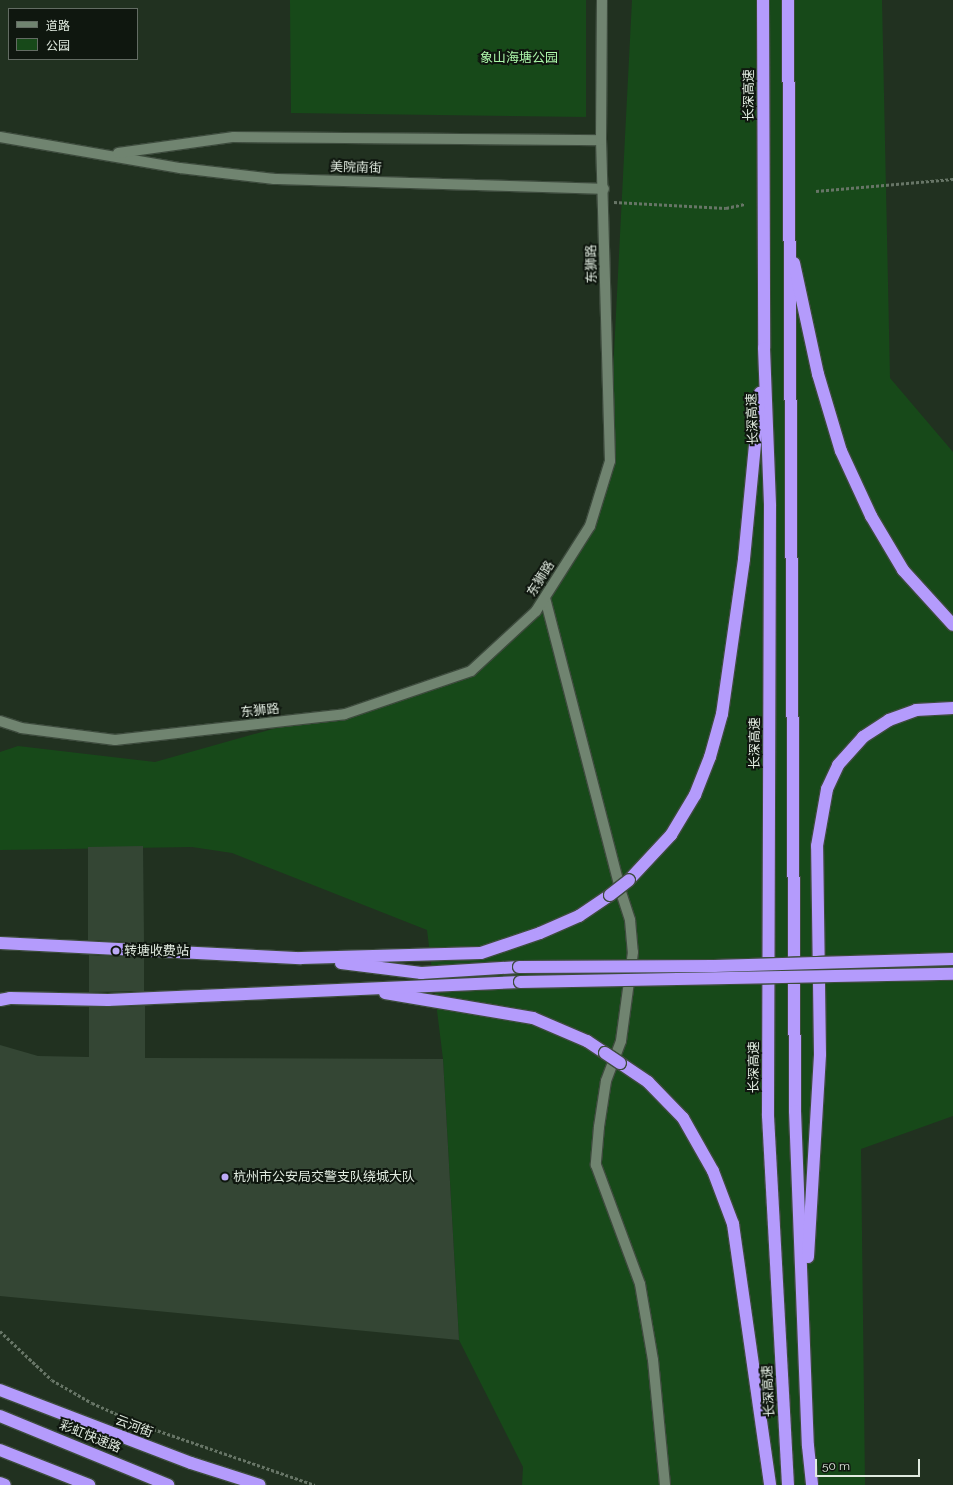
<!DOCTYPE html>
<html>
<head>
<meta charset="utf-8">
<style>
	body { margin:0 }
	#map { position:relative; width:953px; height:1485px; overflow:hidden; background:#213120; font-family:Raleway,"Noto Sans SC",sans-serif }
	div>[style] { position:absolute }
	.green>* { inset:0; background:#174919 }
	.building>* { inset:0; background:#344634 }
	.path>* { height:2.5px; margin-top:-1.25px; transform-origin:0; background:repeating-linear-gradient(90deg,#677566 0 3px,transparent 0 5px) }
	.roads { filter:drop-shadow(1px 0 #3d4b3d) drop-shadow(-1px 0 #3d4b3d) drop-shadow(0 1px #3d4b3d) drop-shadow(0 -1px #3d4b3d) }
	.minor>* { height:10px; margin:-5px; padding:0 5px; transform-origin:5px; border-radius:5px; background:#708470 }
	.highway>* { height:12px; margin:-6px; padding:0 6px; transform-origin:6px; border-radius:6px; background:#b49bfc }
	.bridges { filter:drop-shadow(1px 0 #3d4b3d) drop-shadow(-1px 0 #3d4b3d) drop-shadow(0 1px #3d4b3d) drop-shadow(0 -1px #3d4b3d) }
	.highway-bridge>* { height:12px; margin:-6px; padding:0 6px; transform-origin:6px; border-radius:6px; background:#b49bfc }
	.dots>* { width:11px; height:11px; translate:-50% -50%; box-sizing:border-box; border:2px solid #0f170f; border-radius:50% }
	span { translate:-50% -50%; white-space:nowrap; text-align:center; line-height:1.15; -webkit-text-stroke:4px #0f170f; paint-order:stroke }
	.park-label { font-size:13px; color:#adf8ab }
	.street-label { font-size:13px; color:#e1ebe0 }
	.poi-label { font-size:13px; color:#e1ebe0 }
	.left { translate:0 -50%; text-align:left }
	.legend { position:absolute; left:8px; top:8px; width:130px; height:52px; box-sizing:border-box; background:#0f170f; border:1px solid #636c63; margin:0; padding:5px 7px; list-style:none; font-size:12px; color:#e1ebe0 }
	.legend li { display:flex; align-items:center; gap:8px; height:20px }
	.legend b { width:20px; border:1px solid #636c63 }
	.scale { position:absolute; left:815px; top:1459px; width:105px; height:18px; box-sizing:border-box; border:2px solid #e1ebe0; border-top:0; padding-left:5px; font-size:12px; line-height:14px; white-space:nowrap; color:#e1ebe0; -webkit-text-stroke:3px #0f170f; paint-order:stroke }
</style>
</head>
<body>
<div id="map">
	<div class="green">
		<i style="clip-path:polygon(290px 0,586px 0,586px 117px,291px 113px)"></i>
		<i style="clip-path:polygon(632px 0,882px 0,890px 378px,953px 452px,953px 1116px,861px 1149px,865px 1485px,522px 1485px,523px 1467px,459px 1340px,443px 1059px,427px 930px,232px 853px,192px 847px,0 850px,0 752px,18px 746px,155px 762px,315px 717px,471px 671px,545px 598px,590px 526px,610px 431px)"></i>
	</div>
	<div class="building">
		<i style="clip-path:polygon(143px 846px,144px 943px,88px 940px,88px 847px)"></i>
		<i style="clip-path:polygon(89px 955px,144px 958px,144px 991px,89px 992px)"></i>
		<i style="clip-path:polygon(145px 1006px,145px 1058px,443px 1059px,459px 1340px,0 1296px,0 1045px,38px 1056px,89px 1057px,89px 1007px)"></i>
	</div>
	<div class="path">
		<i style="left:816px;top:191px;width:138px;rotate:-5deg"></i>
		<i style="left:614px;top:202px;width:112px;rotate:3.1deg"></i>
		<i style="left:726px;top:208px;width:19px;rotate:-12deg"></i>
		<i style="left:0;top:1331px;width:71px;rotate:43.3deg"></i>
		<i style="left:52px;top:1380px;width:46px;rotate:29.9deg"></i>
		<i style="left:92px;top:1403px;width:51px;rotate:24.1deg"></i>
		<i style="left:139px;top:1424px;width:186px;rotate:19.1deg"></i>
	</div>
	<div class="roads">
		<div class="minor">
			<i style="left:0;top:137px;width:183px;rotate:9.8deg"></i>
			<i style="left:180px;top:168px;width:95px;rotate:6.7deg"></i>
			<i style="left:274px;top:179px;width:330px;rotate:1.7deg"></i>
			<i style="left:118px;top:153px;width:117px;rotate:-7.9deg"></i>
			<i style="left:234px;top:137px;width:367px;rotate:0.5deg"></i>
			<i style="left:545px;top:598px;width:301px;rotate:75.5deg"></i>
			<i style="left:620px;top:889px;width:33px;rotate:72deg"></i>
			<i style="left:630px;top:920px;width:32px;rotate:85deg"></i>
			<i style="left:633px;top:952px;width:90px;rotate:97.7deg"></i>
			<i style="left:621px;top:1041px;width:43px;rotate:110.6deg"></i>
			<i style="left:606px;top:1081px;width:47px;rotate:98.7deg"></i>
			<i style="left:599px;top:1127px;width:38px;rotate:95deg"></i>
			<i style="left:596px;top:1165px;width:127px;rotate:69.7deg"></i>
			<i style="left:640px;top:1284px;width:77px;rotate:80.3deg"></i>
			<i style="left:653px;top:1360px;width:126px;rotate:84.5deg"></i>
			<i style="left:0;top:721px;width:22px;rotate:18deg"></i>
			<i style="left:21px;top:728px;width:95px;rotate:7.3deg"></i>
			<i style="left:115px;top:740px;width:231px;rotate:-6.4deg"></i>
			<i style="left:345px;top:714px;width:133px;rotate:-18.8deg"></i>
			<i style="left:471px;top:671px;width:88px;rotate:-42.7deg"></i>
			<i style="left:536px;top:611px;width:101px;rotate:-57.6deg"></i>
			<i style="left:590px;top:526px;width:68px;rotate:-72.9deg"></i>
			<i style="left:610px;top:461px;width:321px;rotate:-91.6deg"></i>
			<i style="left:601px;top:140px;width:140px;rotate:-89.6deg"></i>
		</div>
		<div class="highway">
			<i style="left:763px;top:0;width:348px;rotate:89.8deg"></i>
			<i style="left:764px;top:348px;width:158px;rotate:87.8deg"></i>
			<i style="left:770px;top:506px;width:610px;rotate:90.19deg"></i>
			<i style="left:768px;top:1116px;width:370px;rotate:86.9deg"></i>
			<i style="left:788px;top:0;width:1111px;rotate:89.64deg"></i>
			<i style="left:795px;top:1111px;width:335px;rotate:87.8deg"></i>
			<i style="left:808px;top:1446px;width:39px;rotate:84deg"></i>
			<i style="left:794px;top:263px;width:114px;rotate:77.8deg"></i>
			<i style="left:818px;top:374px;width:80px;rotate:73.4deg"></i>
			<i style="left:841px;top:451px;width:72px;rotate:65.2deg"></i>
			<i style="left:871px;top:516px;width:63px;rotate:59.3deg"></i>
			<i style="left:903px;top:570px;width:74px;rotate:47.7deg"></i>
			<i style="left:629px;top:880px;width:62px;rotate:-47deg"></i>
			<i style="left:671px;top:835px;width:47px;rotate:-59deg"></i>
			<i style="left:695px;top:795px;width:41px;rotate:-68.5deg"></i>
			<i style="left:710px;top:757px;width:45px;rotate:-74.4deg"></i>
			<i style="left:722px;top:714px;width:157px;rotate:-81.9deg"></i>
			<i style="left:744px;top:559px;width:167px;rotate:-84.5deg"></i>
			<i style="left:0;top:943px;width:301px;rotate:2.9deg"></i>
			<i style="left:301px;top:958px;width:180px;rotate:-1.6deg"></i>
			<i style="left:481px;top:953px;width:62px;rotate:-18.7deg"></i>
			<i style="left:540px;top:933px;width:43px;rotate:-23.6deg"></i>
			<i style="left:579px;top:916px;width:37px;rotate:-34deg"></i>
			<i style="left:341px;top:963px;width:81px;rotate:7.1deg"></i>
			<i style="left:421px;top:973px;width:98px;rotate:-3.5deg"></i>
			<i style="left:385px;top:993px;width:150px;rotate:9.6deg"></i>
			<i style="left:533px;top:1018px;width:59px;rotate:23.1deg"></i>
			<i style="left:587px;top:1041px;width:22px;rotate:34deg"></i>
			<i style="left:0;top:1000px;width:10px;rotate:-11deg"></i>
			<i style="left:10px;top:998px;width:98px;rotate:1.2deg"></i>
			<i style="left:108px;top:1000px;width:412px;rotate:-2.5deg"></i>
			<i style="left:620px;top:1063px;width:34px;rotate:34deg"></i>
			<i style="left:648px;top:1082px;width:50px;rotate:45.8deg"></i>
			<i style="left:683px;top:1118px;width:61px;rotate:60.5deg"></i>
			<i style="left:713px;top:1171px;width:57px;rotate:69.3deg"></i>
			<i style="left:733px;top:1224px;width:264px;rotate:81.9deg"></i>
			<i style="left:808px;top:1257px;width:203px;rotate:-86.6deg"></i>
			<i style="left:820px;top:1054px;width:208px;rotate:-90.8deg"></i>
			<i style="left:817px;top:846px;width:58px;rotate:-80deg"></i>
			<i style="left:827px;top:789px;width:26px;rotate:-65deg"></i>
			<i style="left:838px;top:765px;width:38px;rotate:-48deg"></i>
			<i style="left:863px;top:737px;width:31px;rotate:-33deg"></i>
			<i style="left:889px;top:720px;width:29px;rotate:-20deg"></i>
			<i style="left:916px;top:710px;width:37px;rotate:-3deg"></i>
			<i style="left:0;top:1390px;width:204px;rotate:20.9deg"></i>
			<i style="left:191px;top:1463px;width:72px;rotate:17.7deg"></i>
			<i style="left:0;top:1416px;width:182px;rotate:22.3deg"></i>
			<i style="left:0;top:1450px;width:96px;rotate:21.5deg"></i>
			<i style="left:0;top:1483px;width:5px;rotate:22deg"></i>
		</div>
	</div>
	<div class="bridges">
		<div class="highway-bridge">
			<i style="left:610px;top:895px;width:24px;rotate:-38deg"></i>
			<i style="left:519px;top:967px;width:195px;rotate:-0.3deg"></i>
			<i style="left:714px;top:966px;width:239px;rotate:-1.7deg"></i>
			<i style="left:520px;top:982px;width:433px;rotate:-1.1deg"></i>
			<i style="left:605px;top:1053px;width:18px;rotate:34deg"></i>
		</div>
	</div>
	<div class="dots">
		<i style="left:116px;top:951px;background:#bcaaf6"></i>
		<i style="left:225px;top:1177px;background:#bcaaf6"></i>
	</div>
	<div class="park-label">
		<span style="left:519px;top:58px">象山海塘公园</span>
	</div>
	<div class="street-label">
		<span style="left:749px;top:95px;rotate:-90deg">长深高速</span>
		<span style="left:356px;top:168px;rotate:2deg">美院南街</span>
		<span style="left:592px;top:264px;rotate:-91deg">东狮路</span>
		<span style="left:753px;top:419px;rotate:-92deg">长深高速</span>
		<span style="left:541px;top:579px;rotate:-58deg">东狮路</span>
		<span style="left:260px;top:711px;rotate:-6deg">东狮路</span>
		<span style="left:755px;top:743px;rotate:-90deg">长深高速</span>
		<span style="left:754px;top:1067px;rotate:-90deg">长深高速</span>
		<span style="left:769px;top:1391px;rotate:-93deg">长深高速</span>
		<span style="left:134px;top:1427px;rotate:21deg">云河街</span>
		<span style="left:90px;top:1437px;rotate:22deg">彩虹快速路</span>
	</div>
	<div class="poi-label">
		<span class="left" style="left:124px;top:951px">转塘收费站</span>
		<span class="left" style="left:233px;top:1177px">杭州市公安局交警支队绕城大队</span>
	</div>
	<ul class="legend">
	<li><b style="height:5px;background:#708470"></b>道路</li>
	<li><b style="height:11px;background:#174919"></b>公园</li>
	</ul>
	<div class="scale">50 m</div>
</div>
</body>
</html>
